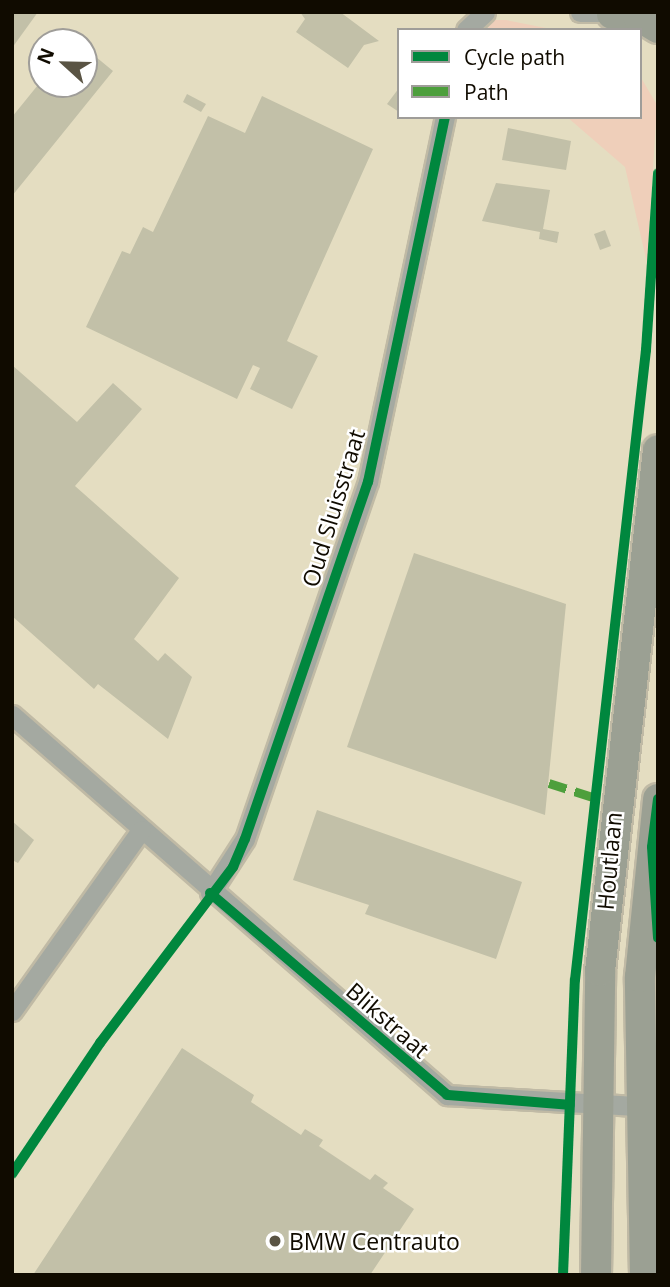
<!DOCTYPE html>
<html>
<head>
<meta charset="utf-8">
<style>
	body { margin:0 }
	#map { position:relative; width:670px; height:1287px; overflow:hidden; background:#e4ddc1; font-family:"Open Sans",sans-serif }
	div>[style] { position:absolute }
	.green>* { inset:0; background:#efcfba }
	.building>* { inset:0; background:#c2c0a8 }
	.roads { filter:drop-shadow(2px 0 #c0baa5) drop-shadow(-2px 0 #c0baa5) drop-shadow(0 2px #c0baa5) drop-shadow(0 -2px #c0baa5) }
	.street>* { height:19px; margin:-9.5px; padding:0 9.5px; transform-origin:9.5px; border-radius:9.5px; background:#a4a9a1 }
	.primary>* { height:30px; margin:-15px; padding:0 15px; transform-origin:15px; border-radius:15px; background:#9ba093 }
	.quiet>* { height:9px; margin-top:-4.5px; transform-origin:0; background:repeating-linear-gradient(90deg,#4d9f3c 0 18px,transparent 0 27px) }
	.cycleway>* { height:10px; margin:-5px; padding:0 5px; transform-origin:5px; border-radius:5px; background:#00873e }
	.dots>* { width:19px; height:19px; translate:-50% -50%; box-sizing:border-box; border:4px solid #fff; border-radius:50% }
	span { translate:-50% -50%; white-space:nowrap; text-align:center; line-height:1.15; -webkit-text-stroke:5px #fff; paint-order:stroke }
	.street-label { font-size:23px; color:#100b00 }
	.poi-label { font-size:23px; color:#100b00 }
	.left { translate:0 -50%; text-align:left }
	.frame { position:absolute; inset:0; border:14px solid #100b00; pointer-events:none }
	.legend { position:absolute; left:397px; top:28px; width:245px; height:91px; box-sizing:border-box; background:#fff; border:2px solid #9f9d99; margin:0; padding:9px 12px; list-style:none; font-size:21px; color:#100b00 }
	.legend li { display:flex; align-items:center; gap:14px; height:35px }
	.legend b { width:35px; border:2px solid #9f9d99 }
	.north { position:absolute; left:28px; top:28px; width:70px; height:70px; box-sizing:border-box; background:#fff; border:2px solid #9f9d99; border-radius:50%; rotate:292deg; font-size:19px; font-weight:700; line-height:28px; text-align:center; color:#100b00 }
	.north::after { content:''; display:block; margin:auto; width:24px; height:32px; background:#5a5444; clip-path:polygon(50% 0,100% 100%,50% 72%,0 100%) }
</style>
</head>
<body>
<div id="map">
	<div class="green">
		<i style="clip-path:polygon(495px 20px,506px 20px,556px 30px,477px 30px)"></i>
		<i style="clip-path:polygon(640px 76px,657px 105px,647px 263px,625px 167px,567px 117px,640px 117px)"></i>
	</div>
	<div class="building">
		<i style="clip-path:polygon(12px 12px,38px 12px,12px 48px)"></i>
		<i style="clip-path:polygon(300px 12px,340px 12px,379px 41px,364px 45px,348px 68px,296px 32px,305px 19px)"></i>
		<i style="clip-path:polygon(84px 47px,113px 71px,12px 196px,12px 117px,42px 80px,84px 84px)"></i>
		<i style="clip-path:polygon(399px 88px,399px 112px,387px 104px)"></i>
		<i style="clip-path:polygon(187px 94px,206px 104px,201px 112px,183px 102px)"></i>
		<i style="clip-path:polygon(262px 96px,373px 149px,287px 341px,318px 356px,292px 409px,250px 389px,260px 368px,253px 365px,237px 399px,86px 327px,122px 251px,130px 254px,143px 227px,153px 232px,208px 116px,245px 133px)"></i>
		<i style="clip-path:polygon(508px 128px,571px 141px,566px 170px,502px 160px)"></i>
		<i style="clip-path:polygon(496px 183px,550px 190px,543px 229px,559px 232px,557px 243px,539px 239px,540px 232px,482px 221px)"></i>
		<i style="clip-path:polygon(605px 230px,611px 246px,600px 250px,594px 234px)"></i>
		<i style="clip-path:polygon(12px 365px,77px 422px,113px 383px,142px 409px,75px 486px,179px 578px,134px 639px,158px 661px,165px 653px,192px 677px,168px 739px,98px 684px,94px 689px,12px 616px)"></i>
		<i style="clip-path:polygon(414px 553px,566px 604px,545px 815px,347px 747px)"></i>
		<i style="clip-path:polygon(317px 810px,522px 882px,496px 959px,365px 914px,369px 905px,293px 880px)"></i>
		<i style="clip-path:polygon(12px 821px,34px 840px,18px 863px,12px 860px)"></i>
		<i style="clip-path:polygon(182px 1048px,254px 1095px,251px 1102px,301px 1135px,305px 1129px,323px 1140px,319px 1146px,370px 1180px,375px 1174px,388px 1183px,383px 1188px,414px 1209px,370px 1275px,33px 1275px)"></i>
	</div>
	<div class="roads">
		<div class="street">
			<i style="left:580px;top:12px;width:33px"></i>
			<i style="left:466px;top:30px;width:26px;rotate:-43deg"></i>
			<i style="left:12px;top:715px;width:578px;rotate:41.14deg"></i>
			<i style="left:447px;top:1095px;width:193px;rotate:3.3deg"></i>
			<i style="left:210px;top:893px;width:64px;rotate:-57.1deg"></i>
			<i style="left:245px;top:839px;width:378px;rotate:-71deg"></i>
			<i style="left:368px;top:482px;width:373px;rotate:-78.1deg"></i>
			<i style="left:12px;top:1011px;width:222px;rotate:-54.5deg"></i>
		</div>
		<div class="primary">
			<i style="left:612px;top:14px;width:26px;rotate:4deg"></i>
			<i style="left:638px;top:16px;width:23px;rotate:31deg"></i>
			<i style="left:596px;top:1275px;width:304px;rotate:-89.2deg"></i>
			<i style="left:600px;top:971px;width:524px;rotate:-83.65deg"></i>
			<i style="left:645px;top:1275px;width:298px;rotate:-91deg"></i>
			<i style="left:640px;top:977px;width:179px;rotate:-84.2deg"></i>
		</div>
	</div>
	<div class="quiet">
		<i style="left:549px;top:783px;width:46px;rotate:17.7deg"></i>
	</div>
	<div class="cycleway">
		<i style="left:658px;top:799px;width:48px;rotate:97.1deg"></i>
		<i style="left:652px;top:847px;width:91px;rotate:86.2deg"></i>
		<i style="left:210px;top:893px;width:311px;rotate:40.4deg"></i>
		<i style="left:447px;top:1095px;width:123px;rotate:4.6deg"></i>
		<i style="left:12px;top:1174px;width:158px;rotate:-56.1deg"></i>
		<i style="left:100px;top:1043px;width:221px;rotate:-52.9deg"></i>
		<i style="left:233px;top:867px;width:30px;rotate:-67deg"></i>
		<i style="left:245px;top:839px;width:378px;rotate:-71deg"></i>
		<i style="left:368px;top:482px;width:373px;rotate:-78.1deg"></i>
		<i style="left:563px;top:1275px;width:295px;rotate:-87.7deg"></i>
		<i style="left:575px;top:980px;width:634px;rotate:-83.57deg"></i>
		<i style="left:646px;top:350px;width:177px;rotate:-86.1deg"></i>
	</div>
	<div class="dots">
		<i style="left:275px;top:1241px;background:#5a5444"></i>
	</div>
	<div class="street-label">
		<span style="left:333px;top:508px;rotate:-73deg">Oud Sluisstraat</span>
		<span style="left:609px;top:861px;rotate:-85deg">Houtlaan</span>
		<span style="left:388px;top:1020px;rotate:41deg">Blikstraat</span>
	</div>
	<div class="poi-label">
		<span class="left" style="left:289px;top:1241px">BMW Centrauto</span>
	</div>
	<div class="frame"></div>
	<ul class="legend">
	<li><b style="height:9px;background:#00873e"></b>Cycle path</li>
	<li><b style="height:9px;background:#4d9f3c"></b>Path</li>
	</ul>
	<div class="north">N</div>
</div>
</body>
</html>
